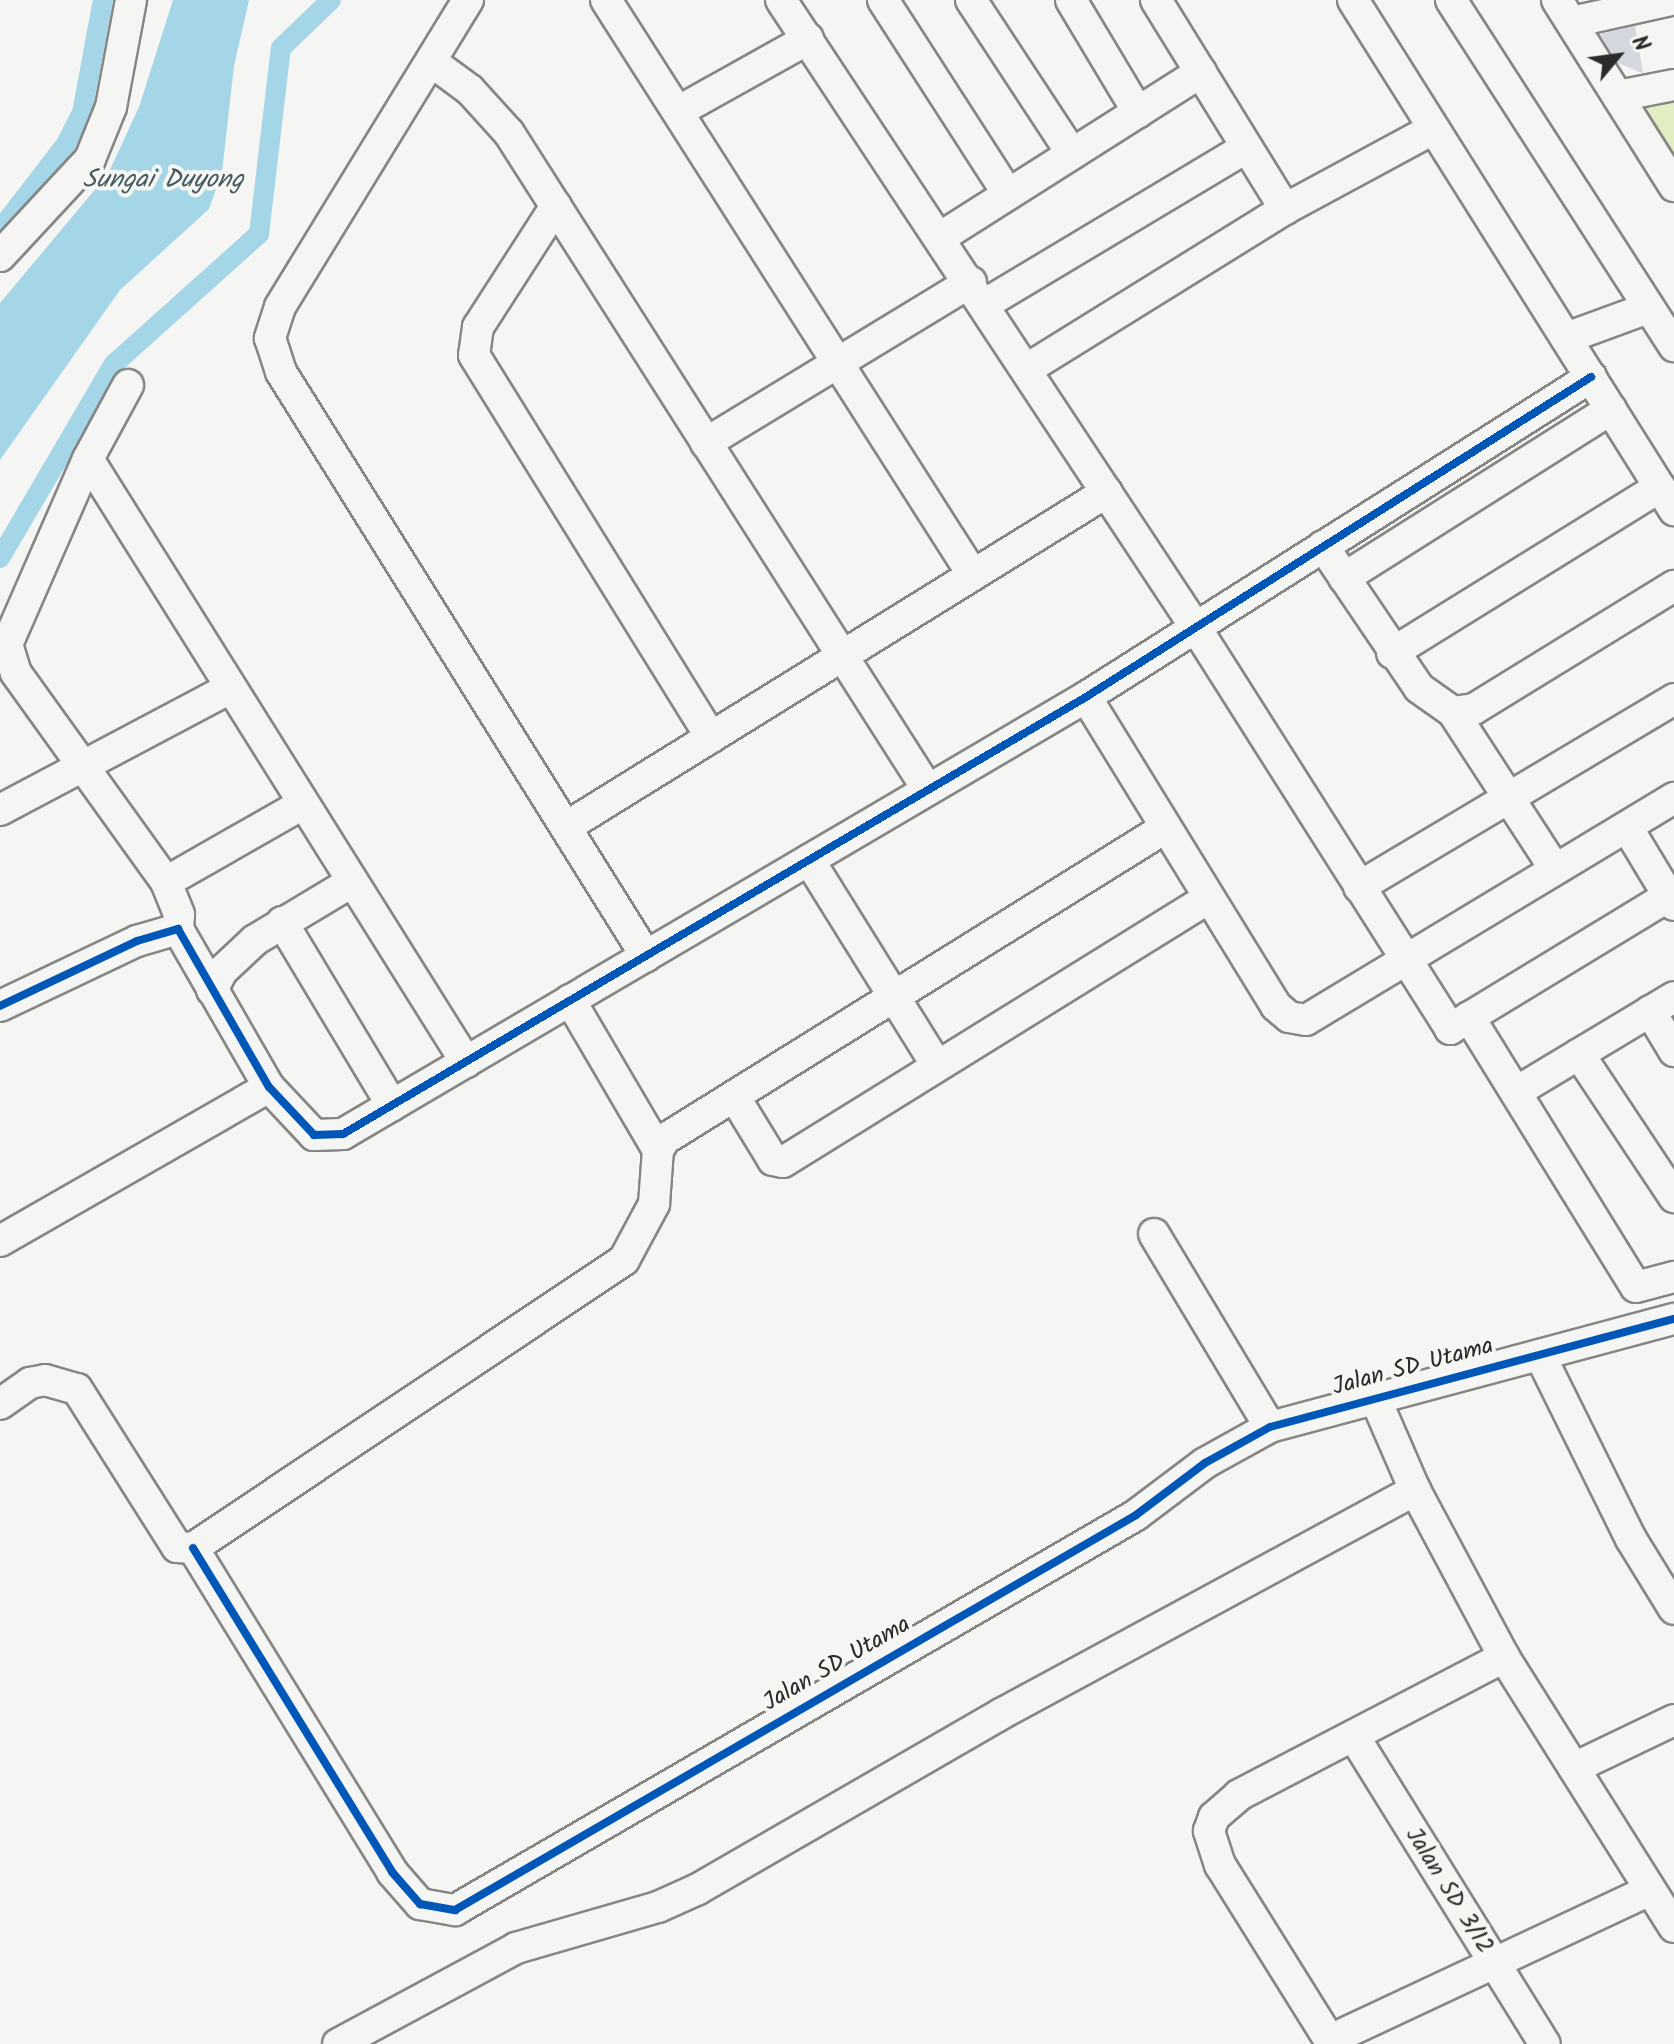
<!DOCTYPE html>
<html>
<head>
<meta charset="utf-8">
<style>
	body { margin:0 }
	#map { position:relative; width:1674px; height:2044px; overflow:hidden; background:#f5f5f3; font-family:Kalam,sans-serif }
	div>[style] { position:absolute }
	.green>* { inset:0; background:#e2edc3 }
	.water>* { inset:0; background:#a5d6e8 }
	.canal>* { height:20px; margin:-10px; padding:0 10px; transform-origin:10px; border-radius:10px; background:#a5d6e8 }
	.building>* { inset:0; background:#d5d7df }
	.roads { filter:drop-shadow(2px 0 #868685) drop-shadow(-2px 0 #868685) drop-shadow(0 2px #868685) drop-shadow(0 -2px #868685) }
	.minor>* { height:30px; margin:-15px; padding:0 15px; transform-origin:15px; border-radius:15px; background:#f5f5f3 }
	.cycleway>* { height:8px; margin:-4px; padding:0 4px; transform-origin:4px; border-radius:4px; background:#0057b8 }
	span { translate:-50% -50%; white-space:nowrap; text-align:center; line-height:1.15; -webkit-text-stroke:8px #f6f6f2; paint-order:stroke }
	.street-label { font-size:24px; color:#2b2b2b }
	.water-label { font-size:26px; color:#455a62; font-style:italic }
	.north { position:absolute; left:1578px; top:16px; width:80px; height:80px; -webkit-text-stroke:6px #f6f6f2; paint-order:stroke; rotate:61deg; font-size:22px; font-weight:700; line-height:32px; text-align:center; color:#2b2b2b }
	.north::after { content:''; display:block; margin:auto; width:28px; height:36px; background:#2b2b2b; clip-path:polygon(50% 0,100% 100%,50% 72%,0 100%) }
</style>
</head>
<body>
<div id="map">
	<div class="green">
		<i style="clip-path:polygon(1674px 102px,1674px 163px,1641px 107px)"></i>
	</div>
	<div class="water">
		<i style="clip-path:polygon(173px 0,249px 0,234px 66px,222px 172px,209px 209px,120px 290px,0 460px,0 303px,108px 174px,139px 107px)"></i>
	</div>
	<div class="canal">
		<i style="left:0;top:230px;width:108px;rotate:-52.5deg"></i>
		<i style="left:66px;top:144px;width:35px;rotate:-63deg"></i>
		<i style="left:82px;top:113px;width:115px;rotate:-79.5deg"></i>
		<i style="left:0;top:558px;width:225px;rotate:-59.6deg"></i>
		<i style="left:114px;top:364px;width:195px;rotate:-41.9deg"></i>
		<i style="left:259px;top:234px;width:187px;rotate:-83.3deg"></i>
		<i style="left:281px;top:48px;width:69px;rotate:-43.8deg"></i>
	</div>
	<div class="building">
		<i style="clip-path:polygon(1635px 26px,1643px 73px,1642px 73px,1618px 63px,1600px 34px)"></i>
	</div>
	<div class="roads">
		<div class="minor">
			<i style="left:468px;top:0;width:360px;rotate:121.5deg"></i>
			<i style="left:280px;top:307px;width:33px;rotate:108deg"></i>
			<i style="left:270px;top:338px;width:36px;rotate:72deg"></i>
			<i style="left:281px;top:372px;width:689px;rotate:57.99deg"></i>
			<i style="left:606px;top:0;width:682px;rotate:57.45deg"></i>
			<i style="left:781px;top:0;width:753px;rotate:56.54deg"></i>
			<i style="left:1196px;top:628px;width:475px;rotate:57.6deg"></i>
			<i style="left:1450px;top:1029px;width:262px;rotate:-31.3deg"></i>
			<i style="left:883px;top:0;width:231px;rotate:57.2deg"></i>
			<i style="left:971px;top:0;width:184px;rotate:56.7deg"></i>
			<i style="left:1071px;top:0;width:131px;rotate:59.1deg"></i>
			<i style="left:1156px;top:0;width:246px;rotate:58.3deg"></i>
			<i style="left:1353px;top:0;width:603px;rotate:57.81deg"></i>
			<i style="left:1451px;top:0;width:412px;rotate:57.2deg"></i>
			<i style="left:1557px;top:0;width:220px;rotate:57.8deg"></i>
			<i style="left:1572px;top:22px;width:101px;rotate:-12.5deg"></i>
			<i style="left:432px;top:62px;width:47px;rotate:36.4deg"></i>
			<i style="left:470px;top:90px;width:58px;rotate:47.8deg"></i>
			<i style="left:509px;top:133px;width:779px;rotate:57.47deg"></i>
			<i style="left:1618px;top:96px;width:57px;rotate:-11.1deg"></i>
			<i style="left:679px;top:111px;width:148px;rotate:-29.2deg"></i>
			<i style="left:556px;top:206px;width:144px;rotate:122.8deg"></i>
			<i style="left:478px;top:327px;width:28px;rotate:98deg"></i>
			<i style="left:474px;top:355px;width:450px;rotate:58.2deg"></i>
			<i style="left:941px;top:237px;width:308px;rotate:-32.4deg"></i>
			<i style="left:0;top:256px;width:132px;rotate:-47.1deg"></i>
			<i style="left:90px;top:159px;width:56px;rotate:-68deg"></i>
			<i style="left:111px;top:107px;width:109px;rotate:-79.4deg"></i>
			<i style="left:985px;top:304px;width:305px;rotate:-30.9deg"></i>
			<i style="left:1566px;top:338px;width:87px;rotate:-20.1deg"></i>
			<i style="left:1027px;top:369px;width:304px;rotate:-31.8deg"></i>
			<i style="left:1285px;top:209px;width:168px;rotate:-28.4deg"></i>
			<i style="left:128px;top:385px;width:84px;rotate:118.4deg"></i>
			<i style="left:88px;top:459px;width:202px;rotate:113.6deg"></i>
			<i style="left:7px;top:644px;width:30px;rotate:73deg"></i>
			<i style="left:16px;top:673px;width:257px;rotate:54.3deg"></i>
			<i style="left:166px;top:882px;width:35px;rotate:68deg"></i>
			<i style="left:179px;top:915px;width:14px;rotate:94deg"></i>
			<i style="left:706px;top:443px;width:310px;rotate:-31.3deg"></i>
			<i style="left:88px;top:459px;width:712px;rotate:57.92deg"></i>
			<i style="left:1323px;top:546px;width:171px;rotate:55.9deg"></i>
			<i style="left:1419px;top:688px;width:42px;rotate:35.2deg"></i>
			<i style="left:1453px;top:712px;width:21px;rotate:-8deg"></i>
			<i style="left:1474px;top:709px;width:235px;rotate:-31.6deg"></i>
			<i style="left:1344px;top:578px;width:316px;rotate:-32.3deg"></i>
			<i style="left:1392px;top:653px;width:315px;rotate:-31.8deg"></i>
			<i style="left:1086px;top:697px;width:363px;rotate:58.4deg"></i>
			<i style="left:1276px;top:1006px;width:17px;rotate:40deg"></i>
			<i style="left:1289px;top:1017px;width:17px;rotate:10deg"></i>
			<i style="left:1306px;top:1020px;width:430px;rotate:-31.1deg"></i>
			<i style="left:1453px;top:712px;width:187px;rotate:57deg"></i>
			<i style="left:0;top:810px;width:260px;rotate:-27.9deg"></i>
			<i style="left:566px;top:827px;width:636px;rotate:-31.77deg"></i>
			<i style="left:1627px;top:827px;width:91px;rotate:58.9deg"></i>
			<i style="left:809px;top:860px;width:240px;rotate:58.1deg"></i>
			<i style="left:166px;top:882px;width:158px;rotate:-29.7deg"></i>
			<i style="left:1359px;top:887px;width:367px;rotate:-30.8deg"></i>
			<i style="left:282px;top:922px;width:214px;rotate:59deg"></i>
			<i style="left:212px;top:990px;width:21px;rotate:-62deg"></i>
			<i style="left:222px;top:971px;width:45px;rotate:-43.2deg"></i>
			<i style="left:255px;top:940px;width:113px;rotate:-30.9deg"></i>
			<i style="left:570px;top:1000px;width:174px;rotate:59.6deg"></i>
			<i style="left:0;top:1006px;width:152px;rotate:-25.4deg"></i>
			<i style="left:137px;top:941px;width:43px;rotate:-16.3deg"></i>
			<i style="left:178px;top:929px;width:182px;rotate:60.1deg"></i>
			<i style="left:269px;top:1087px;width:66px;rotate:46.8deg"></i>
			<i style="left:314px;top:1135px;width:29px;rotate:-2deg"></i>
			<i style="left:343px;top:1134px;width:862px;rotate:-30.46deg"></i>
			<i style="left:1086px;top:697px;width:598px;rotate:-32.36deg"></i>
			<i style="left:1650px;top:1011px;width:47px;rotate:59deg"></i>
			<i style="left:1469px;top:1017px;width:317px;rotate:58.3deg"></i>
			<i style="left:1636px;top:1287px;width:39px;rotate:-15deg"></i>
			<i style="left:1579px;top:1054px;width:172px;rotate:56.4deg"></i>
			<i style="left:1516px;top:1092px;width:184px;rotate:-31deg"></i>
			<i style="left:734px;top:1096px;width:75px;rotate:58.6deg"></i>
			<i style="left:773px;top:1160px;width:10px;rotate:11deg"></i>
			<i style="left:783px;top:1162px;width:499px;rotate:-31.8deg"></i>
			<i style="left:1154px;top:1234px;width:225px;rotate:59deg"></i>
			<i style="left:0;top:1241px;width:310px;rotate:-29.8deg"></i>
			<i style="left:1540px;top:1355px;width:205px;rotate:63.7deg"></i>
			<i style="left:1631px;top:1539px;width:82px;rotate:58.4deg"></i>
			<i style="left:1375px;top:1398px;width:100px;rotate:66.5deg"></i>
			<i style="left:1415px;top:1490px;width:189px;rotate:61.9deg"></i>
			<i style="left:1504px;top:1657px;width:319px;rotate:57.8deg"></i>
			<i style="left:0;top:1404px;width:37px;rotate:-35deg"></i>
			<i style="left:30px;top:1383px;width:15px;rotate:-11deg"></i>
			<i style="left:45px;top:1380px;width:33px;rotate:16deg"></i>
			<i style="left:77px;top:1389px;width:187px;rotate:57.7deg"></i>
			<i style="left:177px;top:1547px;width:16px;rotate:4deg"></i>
			<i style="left:193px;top:1548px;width:518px;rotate:-33.75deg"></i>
			<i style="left:624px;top:1260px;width:64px;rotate:-61.8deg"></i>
			<i style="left:654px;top:1204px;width:54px;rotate:-85.8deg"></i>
			<i style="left:658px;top:1150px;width:13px;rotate:-58deg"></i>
			<i style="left:665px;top:1139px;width:589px;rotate:-31.88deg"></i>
			<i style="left:193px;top:1548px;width:380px;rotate:58.4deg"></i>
			<i style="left:392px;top:1872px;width:43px;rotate:48.8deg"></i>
			<i style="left:420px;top:1904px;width:36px;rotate:10deg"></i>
			<i style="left:455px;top:1910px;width:787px;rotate:-30.11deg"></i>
			<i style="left:1136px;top:1515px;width:86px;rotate:-37deg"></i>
			<i style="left:1205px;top:1463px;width:74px;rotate:-29deg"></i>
			<i style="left:1270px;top:1427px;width:418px;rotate:-15deg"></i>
			<i style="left:1355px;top:1738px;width:360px;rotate:58.2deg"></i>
			<i style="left:1574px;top:1768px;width:111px;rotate:-25.6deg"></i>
			<i style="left:1330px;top:2040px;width:353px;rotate:-25.1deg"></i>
			<i style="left:338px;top:2044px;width:202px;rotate:-28.3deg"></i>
			<i style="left:516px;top:1948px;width:148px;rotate:-16.1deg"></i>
			<i style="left:658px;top:1907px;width:44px;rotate:-24.2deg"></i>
			<i style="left:698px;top:1889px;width:350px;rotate:-30deg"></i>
			<i style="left:1001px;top:1714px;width:471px;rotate:-28.4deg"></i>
			<i style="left:1332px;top:2044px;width:211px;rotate:-122deg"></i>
			<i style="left:1220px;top:1865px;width:36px;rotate:-108deg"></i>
			<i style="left:1209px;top:1831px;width:15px;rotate:-70deg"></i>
			<i style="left:1214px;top:1817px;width:33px;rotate:-41deg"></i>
			<i style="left:1239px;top:1795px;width:299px;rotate:-27.5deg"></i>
		</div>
	</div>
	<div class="cycleway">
		<i style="left:0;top:1006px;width:152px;rotate:-25.4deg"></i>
		<i style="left:137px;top:941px;width:43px;rotate:-16.3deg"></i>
		<i style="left:178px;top:929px;width:182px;rotate:60.1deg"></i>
		<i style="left:269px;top:1087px;width:66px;rotate:46.8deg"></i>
		<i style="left:314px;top:1135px;width:29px;rotate:-2deg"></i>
		<i style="left:343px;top:1134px;width:862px;rotate:-30.46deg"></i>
		<i style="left:1086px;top:697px;width:598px;rotate:-32.36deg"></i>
		<i style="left:193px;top:1548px;width:380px;rotate:58.4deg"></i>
		<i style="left:392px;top:1872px;width:43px;rotate:48.8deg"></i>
		<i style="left:420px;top:1904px;width:36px;rotate:10deg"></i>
		<i style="left:455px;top:1910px;width:787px;rotate:-30.11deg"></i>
		<i style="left:1136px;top:1515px;width:86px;rotate:-37deg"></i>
		<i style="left:1205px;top:1463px;width:74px;rotate:-29deg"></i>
		<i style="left:1270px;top:1427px;width:418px;rotate:-15deg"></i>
	</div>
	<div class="street-label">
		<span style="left:1413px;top:1367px;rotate:-15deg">Jalan SD Utama</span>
		<span style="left:837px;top:1664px;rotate:-30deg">Jalan SD Utama</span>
		<span style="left:1449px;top:1891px;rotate:58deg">Jalan SD 3/12</span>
	</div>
	<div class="water-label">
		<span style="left:163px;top:181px">Sungai Duyong</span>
	</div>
	<div class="north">N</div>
</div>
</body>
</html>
